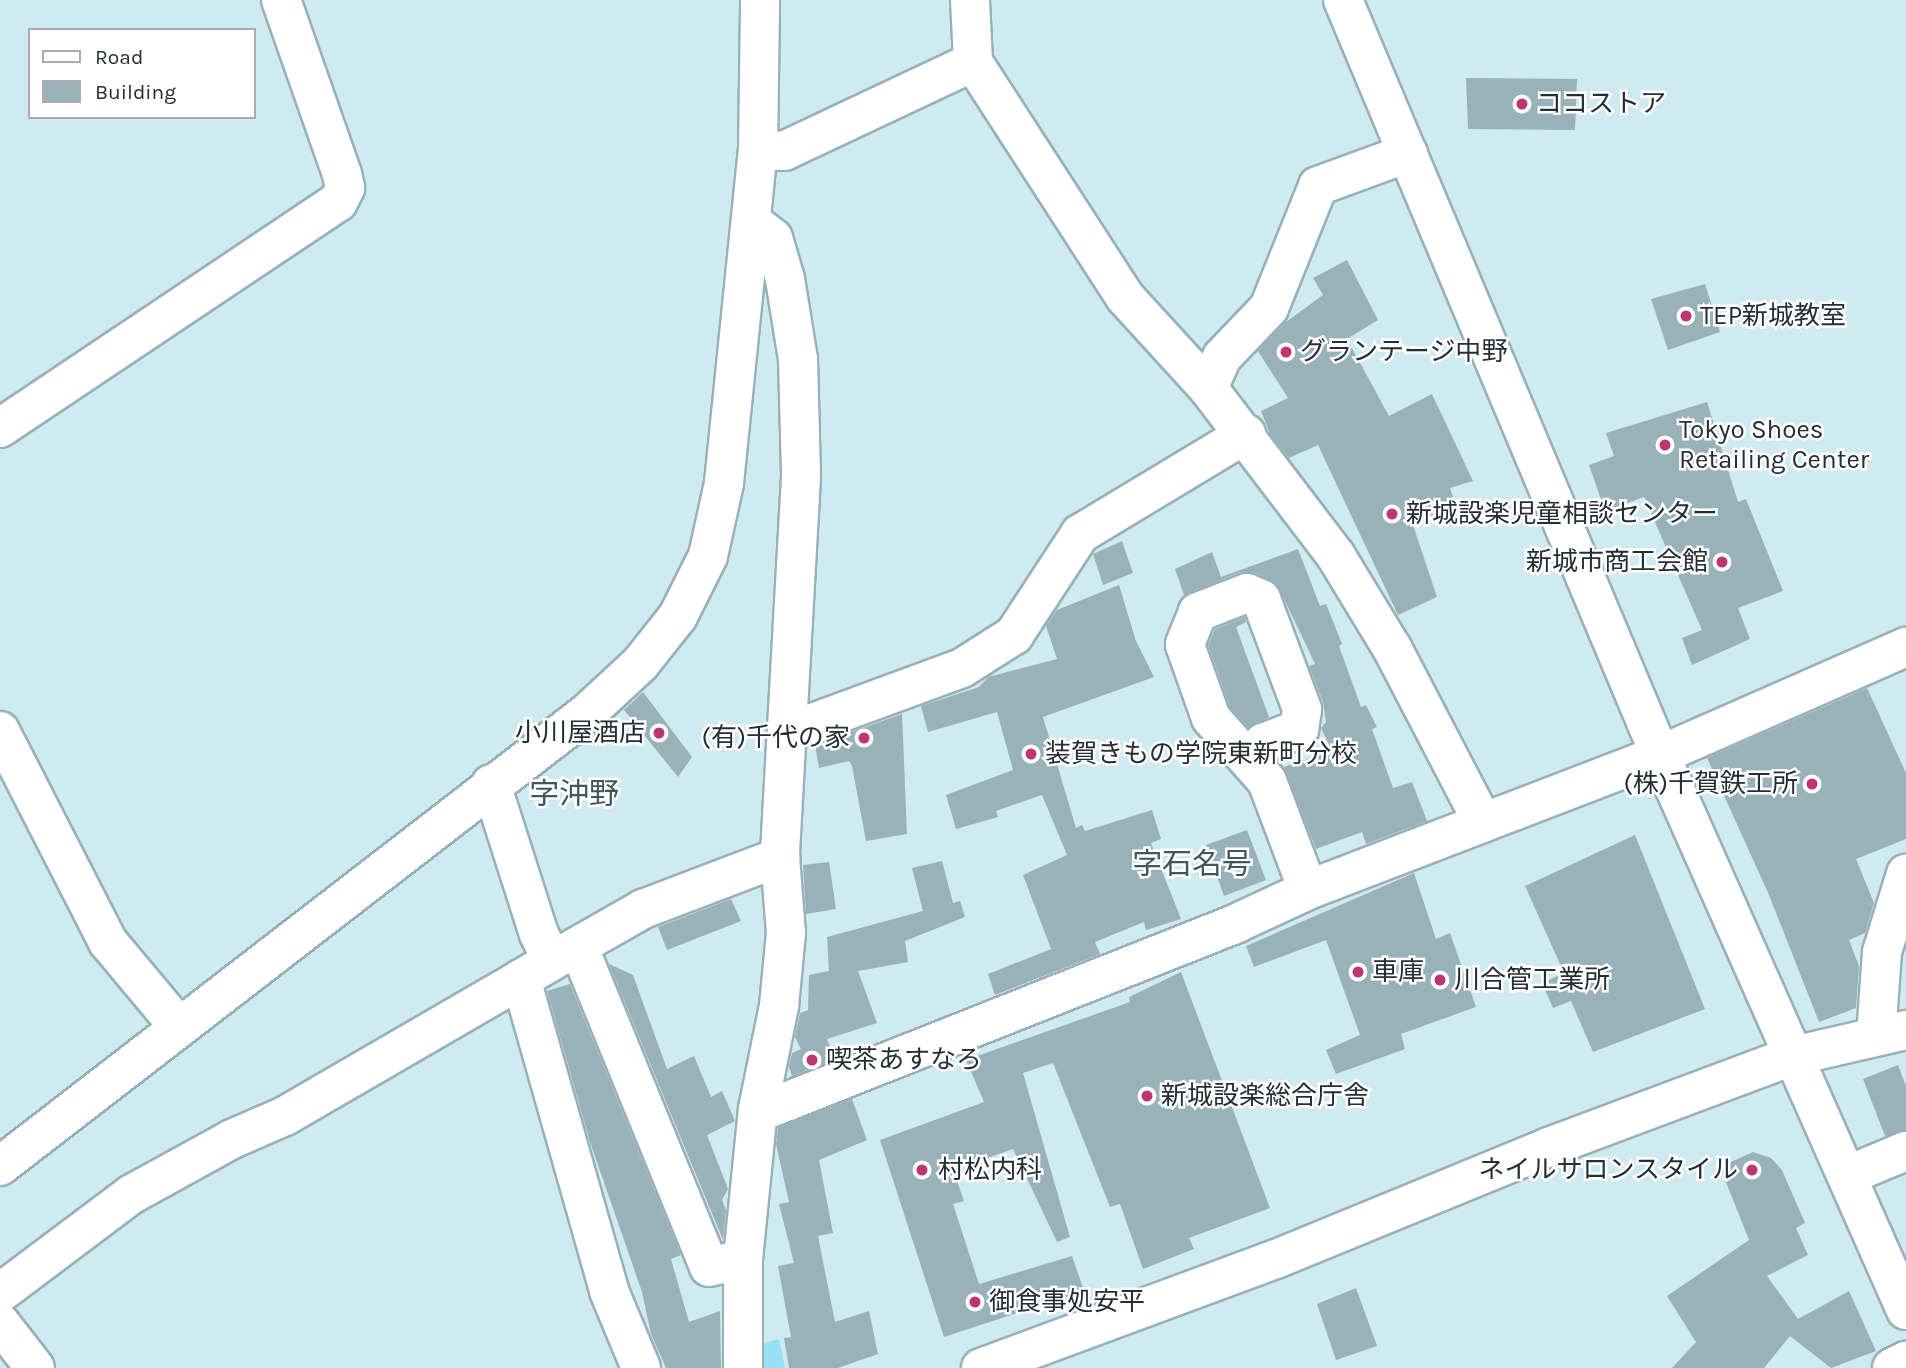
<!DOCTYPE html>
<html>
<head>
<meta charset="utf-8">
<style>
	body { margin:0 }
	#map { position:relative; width:1906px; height:1368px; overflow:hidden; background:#d0eaf2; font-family:Karla,"Noto Sans JP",sans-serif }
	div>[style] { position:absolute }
	.green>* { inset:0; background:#96e1f6 }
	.building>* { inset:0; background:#99b2b9 }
	.roads { filter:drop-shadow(2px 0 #98b1b8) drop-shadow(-2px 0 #98b1b8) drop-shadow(0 2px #98b1b8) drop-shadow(0 -2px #98b1b8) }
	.minor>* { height:38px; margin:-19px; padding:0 19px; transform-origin:19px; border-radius:19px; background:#fff }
	.major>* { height:38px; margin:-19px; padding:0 19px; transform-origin:19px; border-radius:19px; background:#fff }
	.dots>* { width:19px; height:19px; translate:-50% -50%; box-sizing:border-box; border:4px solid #fff; border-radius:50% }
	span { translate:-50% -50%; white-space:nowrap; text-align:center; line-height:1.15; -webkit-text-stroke:5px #fff; paint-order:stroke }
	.poi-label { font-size:26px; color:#252f32 }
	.left { translate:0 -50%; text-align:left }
	.right { translate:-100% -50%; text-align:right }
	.quarter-label { font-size:30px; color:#40575d }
	.legend { position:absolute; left:28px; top:28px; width:228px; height:91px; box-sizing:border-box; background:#fff; border:2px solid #a8acad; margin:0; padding:9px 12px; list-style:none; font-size:21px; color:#252f32 }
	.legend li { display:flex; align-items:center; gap:14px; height:35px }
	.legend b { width:35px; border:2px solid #a8acad }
</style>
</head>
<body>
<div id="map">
	<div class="green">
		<i style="clip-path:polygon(779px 1339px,785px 1368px,760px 1368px,757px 1345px)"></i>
	</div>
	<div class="building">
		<i style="clip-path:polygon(1466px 78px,1577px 79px,1575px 130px,1468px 129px)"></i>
		<i style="clip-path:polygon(1347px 260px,1378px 320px,1347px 339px,1389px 416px,1432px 394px,1473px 481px,1450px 488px,1455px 503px,1413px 525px,1437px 597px,1398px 615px,1318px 445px,1289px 458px,1270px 434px,1261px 411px,1288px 398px,1258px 351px,1286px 322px,1323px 295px,1313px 278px)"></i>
		<i style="clip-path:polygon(1705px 284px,1720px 332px,1668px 350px,1651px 299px)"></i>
		<i style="clip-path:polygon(1707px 402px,1738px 502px,1746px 499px,1783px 591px,1738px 608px,1750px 639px,1692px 665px,1682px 638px,1702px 630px,1644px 497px,1605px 511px,1589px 465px,1614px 456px,1606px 433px)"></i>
		<i style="clip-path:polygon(1122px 541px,1133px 573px,1103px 585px,1093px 554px)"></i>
		<i style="clip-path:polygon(1298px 549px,1320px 606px,1326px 604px,1342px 644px,1339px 646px,1361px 707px,1366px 705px,1377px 727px,1372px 729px,1393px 788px,1412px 782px,1427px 821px,1366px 844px,1362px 832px,1316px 849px,1284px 767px,1332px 751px,1321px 728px,1326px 722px,1323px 702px,1309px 666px,1315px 664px,1277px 584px,1256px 573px,1240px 572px,1184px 595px,1175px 569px,1212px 552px,1221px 577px)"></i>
		<i style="clip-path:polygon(1119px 585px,1136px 641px,1154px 677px,1043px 717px,1076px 828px,1082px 825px,1085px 831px,1152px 810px,1161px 839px,1151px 843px,1181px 919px,1146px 930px,1144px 922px,1095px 942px,1100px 954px,995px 995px,988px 974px,1051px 949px,1023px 875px,1067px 855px,1042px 795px,996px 811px,998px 817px,956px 829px,946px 795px,1013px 770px,997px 712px,928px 732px,921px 706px,979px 687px,988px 677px,1057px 659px,1046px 626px,1057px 610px)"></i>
		<i style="clip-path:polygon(1245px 617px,1246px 622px,1236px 627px,1269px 717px,1249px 728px,1230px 707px,1208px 645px,1215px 629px)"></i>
		<i style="clip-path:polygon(1867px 688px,1906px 773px,1906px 839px,1856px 859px,1874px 903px,1865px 933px,1849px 940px,1859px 966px,1856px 1008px,1819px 1022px,1769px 895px,1707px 758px)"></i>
		<i style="clip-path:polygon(643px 692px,692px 757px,678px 777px,624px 710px)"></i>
		<i style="clip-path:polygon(902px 714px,907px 834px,866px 841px,852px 766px,849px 761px,819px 768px,815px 745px)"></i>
		<i style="clip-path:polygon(1247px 830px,1266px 880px,1224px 896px,1206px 845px)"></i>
		<i style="clip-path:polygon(1635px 835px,1705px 1009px,1593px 1052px,1571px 1001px,1553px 1008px,1542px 983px,1564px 973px,1525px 886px)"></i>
		<i style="clip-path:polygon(942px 861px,953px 903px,960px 901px,965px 917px,905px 941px,908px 962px,858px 971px,877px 1023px,827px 1039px,835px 1059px,792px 1076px,789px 1067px,792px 1053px,801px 1049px,795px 1037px,800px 1013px,808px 1010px,809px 975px,829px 971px,827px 937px,923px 911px,912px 868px)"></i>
		<i style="clip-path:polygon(829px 862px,836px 909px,806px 914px,803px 865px)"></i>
		<i style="clip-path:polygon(1414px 873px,1436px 939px,1450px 933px,1476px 1007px,1401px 1034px,1405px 1049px,1336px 1074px,1326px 1050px,1360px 1035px,1326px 940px,1254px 967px,1246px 946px)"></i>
		<i style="clip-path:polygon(731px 899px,741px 921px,667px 950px,658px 927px)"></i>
		<i style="clip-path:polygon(609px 964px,633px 975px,667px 1069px,694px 1056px,711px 1097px,722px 1091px,735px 1121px,707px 1135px,728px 1189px,722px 1200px,726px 1210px,723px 1240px)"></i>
		<i style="clip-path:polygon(1181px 972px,1270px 1208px,1189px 1238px,1194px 1249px,1143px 1269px,1120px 1204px,1110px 1207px,1053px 1063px,1023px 1073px,1070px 1237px,1057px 1242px,1013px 1149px,953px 1170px,964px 1201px,953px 1204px,979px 1284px,1072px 1256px,1084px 1291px,944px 1337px,880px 1140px,984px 1102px,966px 1060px,1130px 1002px,1129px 997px)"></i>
		<i style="clip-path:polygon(570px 984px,681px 1255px,671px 1259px,689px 1322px,720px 1311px,721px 1368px,666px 1368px,651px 1334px,642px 1292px,590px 1142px,547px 991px)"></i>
		<i style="clip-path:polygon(1898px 1065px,1906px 1086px,1906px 1130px,1885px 1136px,1863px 1079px)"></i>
		<i style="clip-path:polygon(852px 1099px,867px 1140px,819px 1160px,833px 1233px,818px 1236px,835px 1322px,869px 1311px,878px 1354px,838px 1368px,789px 1368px,784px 1338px,791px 1337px,778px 1266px,794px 1263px,779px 1204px,789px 1202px,776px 1144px,778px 1128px)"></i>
		<i style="clip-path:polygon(1753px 1152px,1771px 1158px,1782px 1170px,1805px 1223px,1796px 1228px,1808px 1255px,1767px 1276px,1798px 1319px,1849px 1291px,1876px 1351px,1831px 1368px,1790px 1336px,1764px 1368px,1672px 1368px,1696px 1342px,1667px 1296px,1749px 1240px,1720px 1167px)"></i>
		<i style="clip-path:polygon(1356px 1288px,1377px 1346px,1336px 1360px,1317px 1304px)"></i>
	</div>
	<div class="roads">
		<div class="minor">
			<i style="left:970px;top:0;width:62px;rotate:87.2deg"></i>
			<i style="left:973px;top:62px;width:280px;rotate:57.1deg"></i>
			<i style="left:1125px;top:297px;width:123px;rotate:47.6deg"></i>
			<i style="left:1343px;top:0;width:819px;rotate:67.22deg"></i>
			<i style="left:1660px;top:755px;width:607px;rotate:66.1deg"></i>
			<i style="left:758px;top:150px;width:26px;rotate:2deg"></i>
			<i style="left:784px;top:151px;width:209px;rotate:-25.2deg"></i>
			<i style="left:1408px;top:153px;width:96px;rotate:159.9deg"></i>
			<i style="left:1318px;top:186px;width:131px;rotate:111.9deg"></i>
			<i style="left:1269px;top:308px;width:68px;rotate:133.8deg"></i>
			<i style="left:1222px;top:357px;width:34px;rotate:114deg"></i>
			<i style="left:1208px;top:388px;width:211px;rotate:52.7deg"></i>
			<i style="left:1336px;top:556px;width:108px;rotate:58.7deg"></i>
			<i style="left:1392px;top:648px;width:197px;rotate:62.5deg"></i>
			<i style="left:751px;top:221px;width:28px;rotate:38deg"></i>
			<i style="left:773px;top:238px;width:43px;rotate:73.7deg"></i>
			<i style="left:785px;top:279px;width:81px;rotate:80.8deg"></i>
			<i style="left:798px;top:359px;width:118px;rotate:88.5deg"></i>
			<i style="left:801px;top:477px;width:381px;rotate:93.2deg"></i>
			<i style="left:780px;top:857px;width:76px;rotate:85.5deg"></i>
			<i style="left:786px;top:933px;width:73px;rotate:95.5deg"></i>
			<i style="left:779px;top:1006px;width:105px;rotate:101.5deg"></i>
			<i style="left:0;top:428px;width:407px;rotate:-33.8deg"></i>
			<i style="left:338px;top:202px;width:16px;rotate:-63deg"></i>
			<i style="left:345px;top:188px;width:14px;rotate:-102deg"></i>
			<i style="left:342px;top:174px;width:184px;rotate:-109.3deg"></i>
			<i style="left:0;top:731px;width:237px;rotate:62.9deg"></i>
			<i style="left:108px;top:942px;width:111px;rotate:50.1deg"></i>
			<i style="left:788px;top:732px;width:185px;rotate:-20.2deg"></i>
			<i style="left:962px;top:668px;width:62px;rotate:-32.4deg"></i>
			<i style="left:1014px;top:635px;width:121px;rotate:-56.8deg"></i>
			<i style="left:1080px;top:534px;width:194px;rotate:-31.1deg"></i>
			<i style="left:1251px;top:761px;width:22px;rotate:-56deg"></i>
			<i style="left:1263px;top:743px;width:39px;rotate:-21deg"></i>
			<i style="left:1299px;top:729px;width:20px;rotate:-81deg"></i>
			<i style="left:1302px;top:709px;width:117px;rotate:-110.4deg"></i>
			<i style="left:1261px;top:599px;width:15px;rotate:-157deg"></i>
			<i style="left:1247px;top:593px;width:53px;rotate:158.8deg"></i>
			<i style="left:1198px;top:612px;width:35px;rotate:112deg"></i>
			<i style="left:1185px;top:645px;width:77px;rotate:70.4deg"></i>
			<i style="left:1211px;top:718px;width:84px;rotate:48.4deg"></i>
			<i style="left:1267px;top:781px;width:116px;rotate:69.4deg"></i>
			<i style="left:491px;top:784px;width:157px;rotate:72.3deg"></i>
			<i style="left:539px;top:934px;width:30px;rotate:64deg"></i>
			<i style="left:552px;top:961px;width:36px;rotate:150deg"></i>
			<i style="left:521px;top:979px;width:324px;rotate:74.2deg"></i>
			<i style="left:609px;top:1291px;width:83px;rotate:67.4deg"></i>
			<i style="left:579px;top:948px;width:344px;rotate:67.8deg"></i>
			<i style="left:709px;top:1267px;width:35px;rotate:-13deg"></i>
			<i style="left:557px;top:958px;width:99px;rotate:-29.7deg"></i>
			<i style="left:643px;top:909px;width:147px;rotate:-20.8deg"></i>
			<i style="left:1876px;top:1036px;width:84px;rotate:-85.9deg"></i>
			<i style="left:1882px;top:952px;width:82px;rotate:-72.9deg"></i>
			<i style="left:0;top:1166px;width:741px;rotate:-37.66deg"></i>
			<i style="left:587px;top:713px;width:72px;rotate:-42.8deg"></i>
			<i style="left:640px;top:664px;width:61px;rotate:-51.6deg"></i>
			<i style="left:678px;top:616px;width:67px;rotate:-63.4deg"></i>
			<i style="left:708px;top:556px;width:75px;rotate:-77.6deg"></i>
			<i style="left:724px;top:483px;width:335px;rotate:-84.2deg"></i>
			<i style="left:758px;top:150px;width:150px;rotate:-89.2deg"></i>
			<i style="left:1848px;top:1175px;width:63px;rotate:-22.5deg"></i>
			<i style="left:0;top:1293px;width:165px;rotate:-36.9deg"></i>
			<i style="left:132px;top:1194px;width:114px;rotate:-28.8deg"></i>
			<i style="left:232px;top:1139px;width:58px;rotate:-23.5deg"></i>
			<i style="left:285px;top:1116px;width:273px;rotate:-30.1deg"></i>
			<i style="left:743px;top:1368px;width:109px;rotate:-90deg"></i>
			<i style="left:743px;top:1259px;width:151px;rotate:-84.3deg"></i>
			<i style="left:758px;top:1109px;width:15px;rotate:-8deg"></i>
			<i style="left:773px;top:1107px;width:499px;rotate:-21.6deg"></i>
			<i style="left:1237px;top:923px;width:78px;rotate:-24.9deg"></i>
			<i style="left:1308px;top:890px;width:377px;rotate:-21deg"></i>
			<i style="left:1660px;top:755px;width:269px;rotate:-23.7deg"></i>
			<i style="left:981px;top:1368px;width:314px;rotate:-20.3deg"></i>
			<i style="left:1276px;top:1259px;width:295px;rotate:-22.3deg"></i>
			<i style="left:1549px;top:1147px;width:260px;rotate:-20.5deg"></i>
			<i style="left:1793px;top:1056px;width:116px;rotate:-13deg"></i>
			<i style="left:1892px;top:1368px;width:16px;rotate:-27deg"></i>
		</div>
		<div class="major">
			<i style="left:0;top:1323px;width:57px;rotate:52.1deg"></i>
		</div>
	</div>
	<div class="dots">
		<i style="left:1522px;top:104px;background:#bf356f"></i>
		<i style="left:1686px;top:316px;background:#bf356f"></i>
		<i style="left:1286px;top:352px;background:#bf356f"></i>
		<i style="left:1665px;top:445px;background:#bf356f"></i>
		<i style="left:1392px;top:514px;background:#bf356f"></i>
		<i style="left:1722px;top:562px;background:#bf356f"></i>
		<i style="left:659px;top:733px;background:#bf356f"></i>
		<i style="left:864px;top:738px;background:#bf356f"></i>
		<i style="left:1031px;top:754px;background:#bf356f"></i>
		<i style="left:1812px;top:784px;background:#bf356f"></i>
		<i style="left:1358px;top:972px;background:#bf356f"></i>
		<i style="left:1440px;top:980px;background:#bf356f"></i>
		<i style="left:812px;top:1060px;background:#bf356f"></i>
		<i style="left:1147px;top:1096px;background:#bf356f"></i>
		<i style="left:922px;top:1170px;background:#bf356f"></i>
		<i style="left:1752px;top:1170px;background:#bf356f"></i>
		<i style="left:975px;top:1302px;background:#bf356f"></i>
	</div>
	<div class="poi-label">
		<span class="left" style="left:1536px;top:104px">ココストア</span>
		<span class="left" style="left:1700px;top:316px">TEP新城教室</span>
		<span class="left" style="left:1300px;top:352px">グランテージ中野</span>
		<span class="left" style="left:1679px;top:445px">Tokyo Shoes<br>Retailing Center</span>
		<span class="left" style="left:1406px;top:514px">新城設楽児童相談センター</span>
		<span class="right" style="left:1708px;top:562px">新城市商工会館</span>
		<span class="right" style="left:645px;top:733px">小川屋酒店</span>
		<span class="right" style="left:850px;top:738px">(有)千代の家</span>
		<span class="left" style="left:1045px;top:754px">装賀きもの学院東新町分校</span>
		<span class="right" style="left:1798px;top:784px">(株)千賀鉄工所</span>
		<span class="left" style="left:1372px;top:972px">車庫</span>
		<span class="left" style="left:1454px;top:980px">川合管工業所</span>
		<span class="left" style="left:826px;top:1060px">喫茶あすなろ</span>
		<span class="left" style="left:1161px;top:1096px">新城設楽総合庁舎</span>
		<span class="left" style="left:938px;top:1170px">村松内科</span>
		<span class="right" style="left:1738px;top:1170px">ネイルサロンスタイル</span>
		<span class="left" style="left:989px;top:1302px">御食事処安平</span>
	</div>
	<div class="quarter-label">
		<span style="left:574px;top:794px">字沖野</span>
		<span style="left:1192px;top:864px">字石名号</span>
	</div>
	<ul class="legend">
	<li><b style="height:9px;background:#fff"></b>Road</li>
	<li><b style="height:19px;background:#99b2b9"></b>Building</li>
	</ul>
</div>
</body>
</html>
